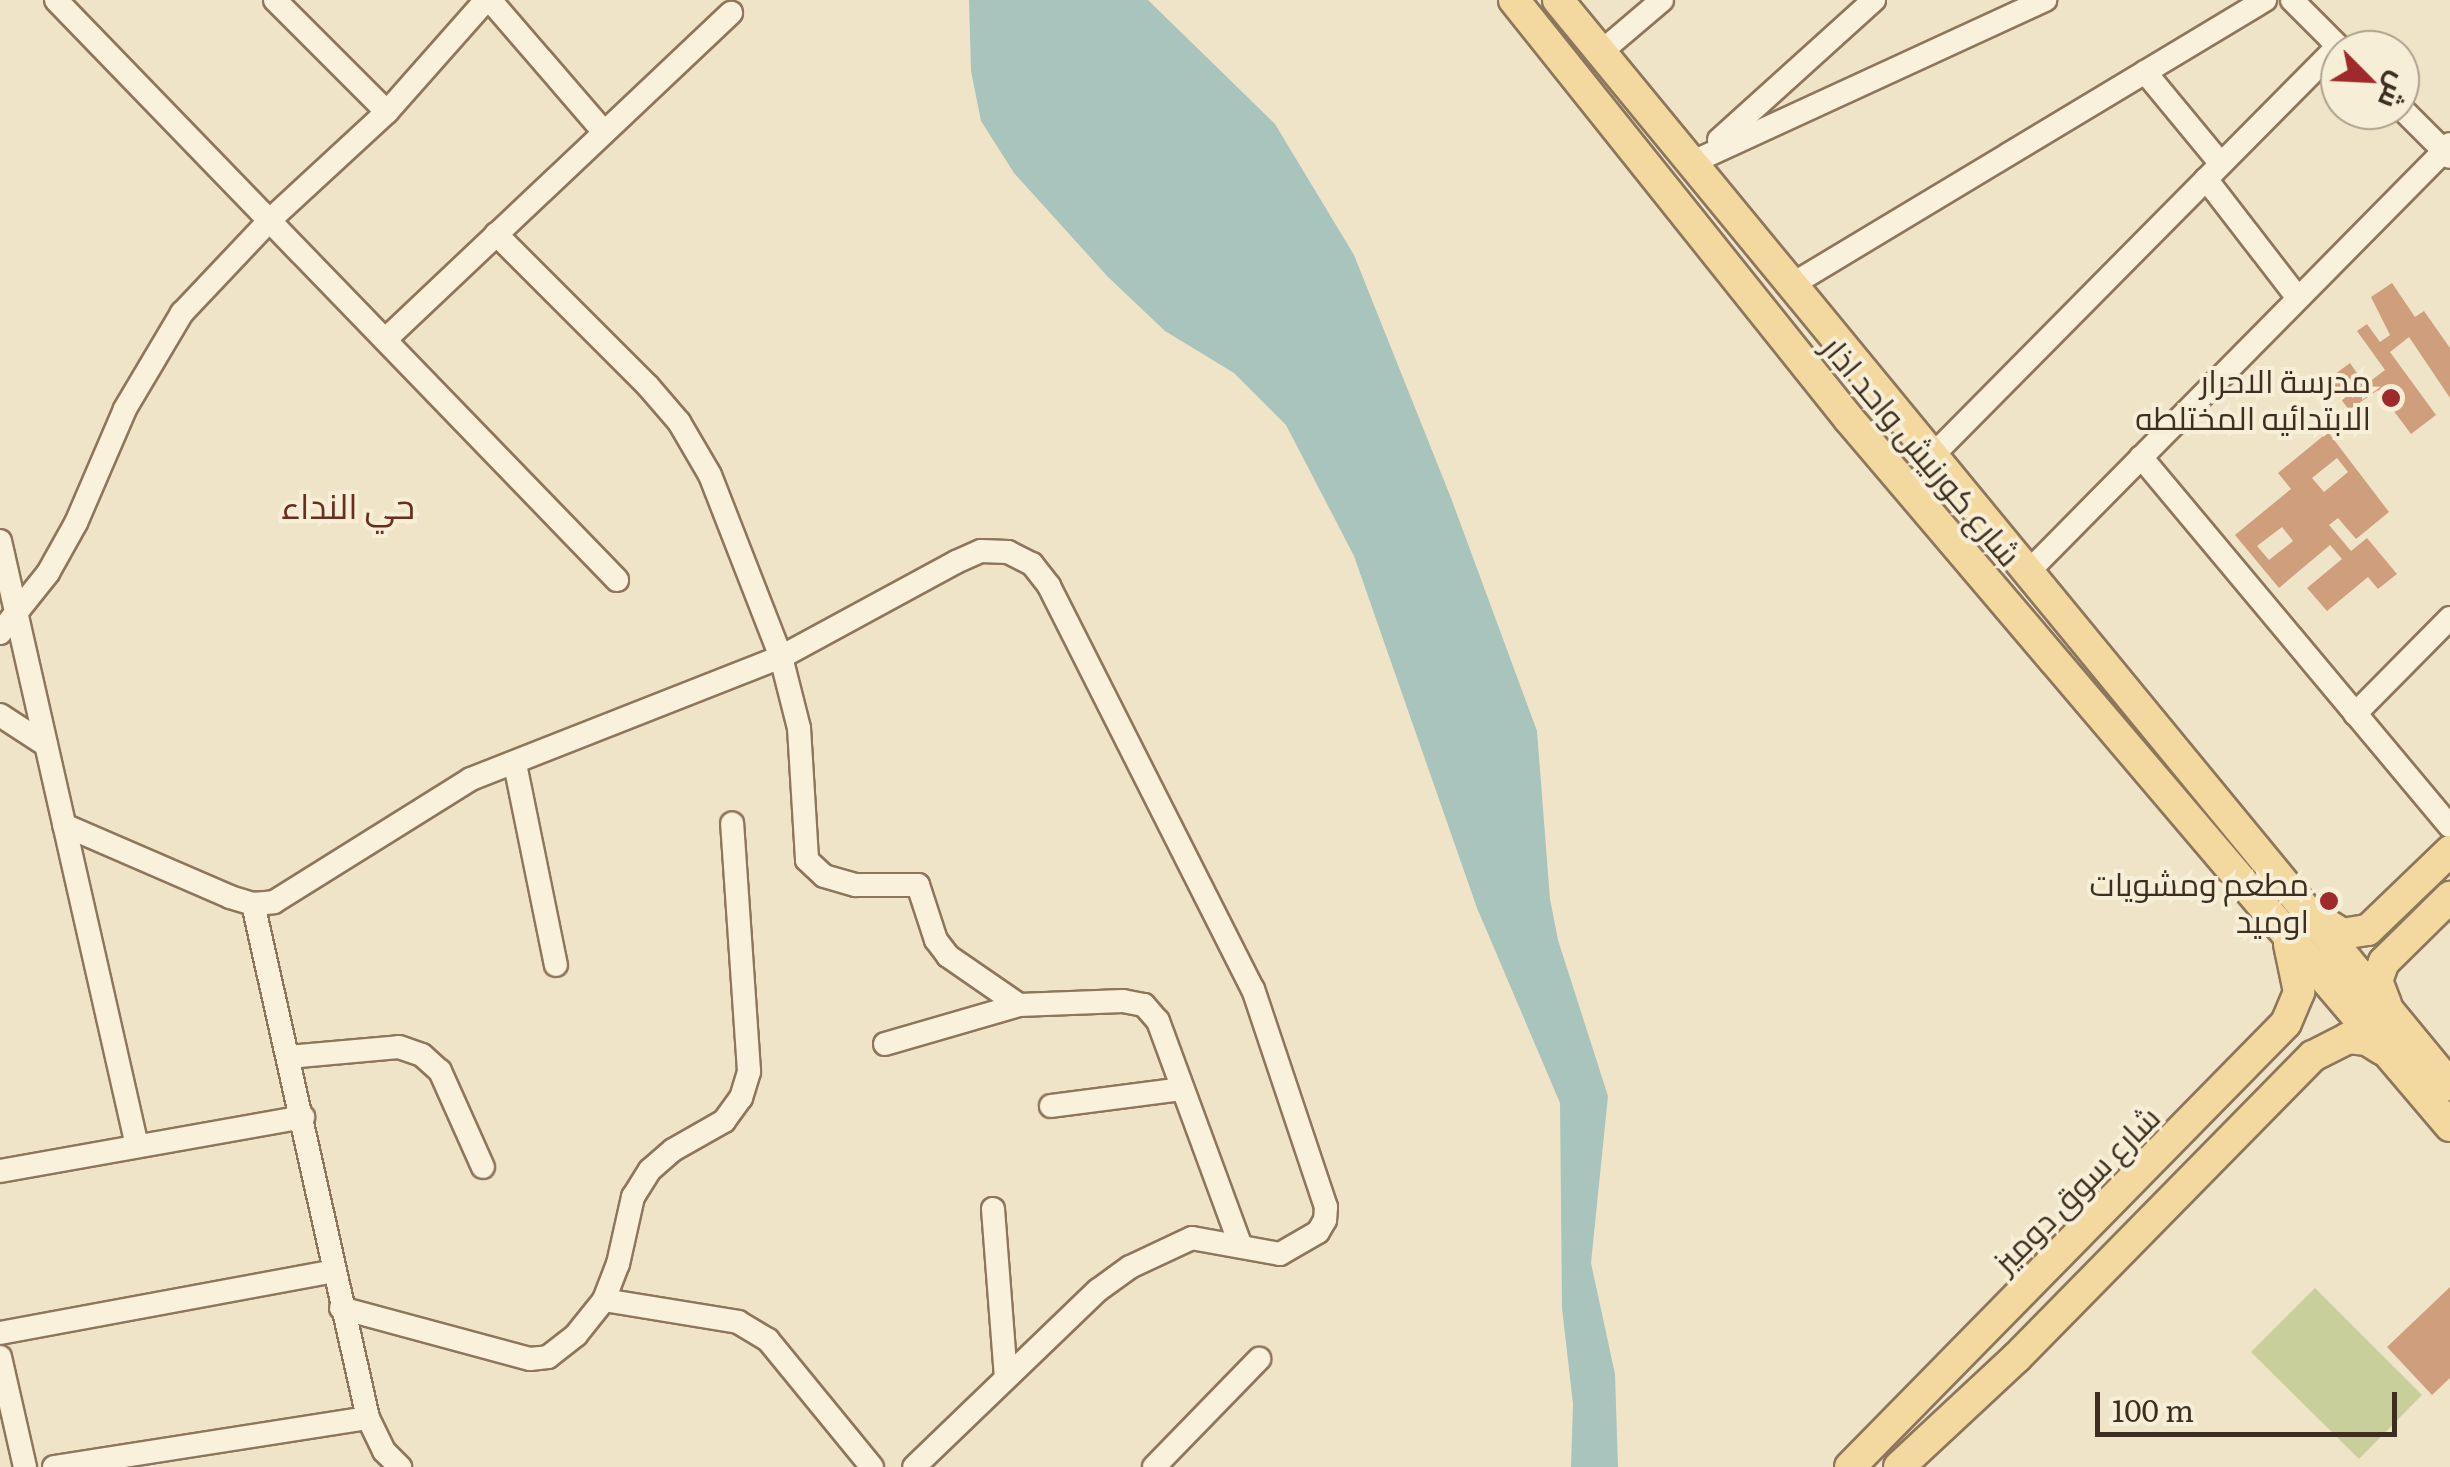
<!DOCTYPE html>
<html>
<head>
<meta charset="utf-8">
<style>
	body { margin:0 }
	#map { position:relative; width:2450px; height:1467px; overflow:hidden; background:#f0e4c8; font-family:Literata,Cairo,serif }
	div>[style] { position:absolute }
	.green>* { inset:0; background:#c9cf9b }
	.water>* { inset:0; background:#a9c4bc }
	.building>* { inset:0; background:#cf9f7d }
	.roads { filter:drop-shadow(2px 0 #8d765c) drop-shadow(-2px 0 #8d765c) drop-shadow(0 2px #8d765c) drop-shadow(0 -2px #8d765c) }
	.minor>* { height:22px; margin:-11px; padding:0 11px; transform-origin:11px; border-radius:11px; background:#faf1dc }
	.major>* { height:30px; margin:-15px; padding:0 15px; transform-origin:15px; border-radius:15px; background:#f3d9a0 }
	.dots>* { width:28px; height:28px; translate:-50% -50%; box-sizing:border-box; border:5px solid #f7eed8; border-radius:50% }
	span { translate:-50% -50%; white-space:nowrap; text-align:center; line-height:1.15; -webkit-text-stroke:8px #f7eed8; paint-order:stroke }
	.poi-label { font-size:32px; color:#3d2e20 }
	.right { translate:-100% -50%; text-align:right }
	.street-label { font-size:32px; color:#3d2e20 }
	.neighbourhood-label { font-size:35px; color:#6b2e1e }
	.north { position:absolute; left:2320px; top:30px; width:100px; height:100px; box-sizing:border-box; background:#f7eed8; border:2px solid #ada18e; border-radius:50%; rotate:114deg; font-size:28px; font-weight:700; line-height:40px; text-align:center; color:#3d2e20 }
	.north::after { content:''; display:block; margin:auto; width:35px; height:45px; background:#9e2a2b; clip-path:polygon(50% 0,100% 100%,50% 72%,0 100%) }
	.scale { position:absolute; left:2095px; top:1392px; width:302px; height:45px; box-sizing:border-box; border:5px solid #3d2e20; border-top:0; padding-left:12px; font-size:30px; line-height:35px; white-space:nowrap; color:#3d2e20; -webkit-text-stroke:8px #f7eed8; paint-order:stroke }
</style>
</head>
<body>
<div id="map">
	<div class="green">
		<i style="clip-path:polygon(2315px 1288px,2422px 1395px,2359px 1459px,2251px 1352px)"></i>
	</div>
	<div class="water">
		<i style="clip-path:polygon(969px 0,1148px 0,1275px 124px,1354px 255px,1451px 498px,1537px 731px,1550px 899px,1558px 940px,1608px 1096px,1591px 1263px,1615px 1374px,1618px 1467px,1571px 1467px,1573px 1404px,1562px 1308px,1560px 1103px,1477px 908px,1354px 556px,1286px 425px,1234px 373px,1165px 331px,1108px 277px,1014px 173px,981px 121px,971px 71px)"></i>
	</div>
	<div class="building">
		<i style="clip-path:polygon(2392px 283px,2415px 317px,2424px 311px,2450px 348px,2450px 398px,2409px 337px,2390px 352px,2436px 415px,2411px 434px,2378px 390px,2349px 410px,2327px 380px,2350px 363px,2365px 385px,2385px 370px,2357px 331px,2367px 324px,2380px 342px,2390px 335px,2371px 297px)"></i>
		<i style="clip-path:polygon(evenodd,2328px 432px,2389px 512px,2356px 539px,2338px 518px,2329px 525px,2351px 551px,2367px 538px,2397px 574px,2378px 589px,2368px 577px,2327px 611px,2307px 588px,2342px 559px,2330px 545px,2279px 588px,2235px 535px,2291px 489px,2278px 473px,2328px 432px,2337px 458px,2348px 472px,2324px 492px,2312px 478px,2337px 458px,2328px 432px,2282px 527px,2293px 541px,2269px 560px,2257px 546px,2282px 527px)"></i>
		<i style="clip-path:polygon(2450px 1287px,2450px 1378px,2432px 1395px,2387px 1347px)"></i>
	</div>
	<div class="roads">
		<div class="minor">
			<i style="left:56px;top:0;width:807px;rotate:45.95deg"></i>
			<i style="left:275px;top:0;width:158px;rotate:45deg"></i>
			<i style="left:490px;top:0;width:174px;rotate:49.2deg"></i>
			<i style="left:2292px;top:0;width:71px;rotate:45deg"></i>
			<i style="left:1601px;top:52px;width:80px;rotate:-40.4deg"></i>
			<i style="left:2145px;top:72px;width:119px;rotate:50.4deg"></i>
			<i style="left:2400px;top:107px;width:62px;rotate:45deg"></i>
			<i style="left:2444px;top:151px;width:9px;rotate:-49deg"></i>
			<i style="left:1719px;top:140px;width:209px;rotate:-42.1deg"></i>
			<i style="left:1693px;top:162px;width:388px;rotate:-24.7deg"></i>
			<i style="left:2206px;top:179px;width:150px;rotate:52.3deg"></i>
			<i style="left:496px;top:234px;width:215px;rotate:45deg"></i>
			<i style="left:648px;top:386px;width:48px;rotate:49.3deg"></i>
			<i style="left:679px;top:422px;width:61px;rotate:59.7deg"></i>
			<i style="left:710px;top:475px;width:195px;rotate:68.7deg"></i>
			<i style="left:781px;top:657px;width:73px;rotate:75.8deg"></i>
			<i style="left:799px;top:728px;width:132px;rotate:86.5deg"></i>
			<i style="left:807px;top:860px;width:23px;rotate:43deg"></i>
			<i style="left:824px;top:876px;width:33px;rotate:16deg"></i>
			<i style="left:856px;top:885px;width:62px"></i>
			<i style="left:918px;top:885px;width:58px;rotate:71.9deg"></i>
			<i style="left:936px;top:940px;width:20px;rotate:53deg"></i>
			<i style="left:948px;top:956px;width:86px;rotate:34.6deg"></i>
			<i style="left:1793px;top:284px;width:551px;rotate:-31.04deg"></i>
			<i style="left:386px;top:339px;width:475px;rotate:-43.4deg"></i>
			<i style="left:1934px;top:454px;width:574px;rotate:-45.28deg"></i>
			<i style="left:2141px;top:457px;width:481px;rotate:50.1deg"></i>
			<i style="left:0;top:541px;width:620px;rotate:77.24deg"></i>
			<i style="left:2030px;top:570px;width:589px;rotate:-45.34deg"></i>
			<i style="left:2444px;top:151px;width:8px;rotate:45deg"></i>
			<i style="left:0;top:633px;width:77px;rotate:-51.3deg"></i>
			<i style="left:48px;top:573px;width:57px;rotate:-60.8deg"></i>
			<i style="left:76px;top:523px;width:124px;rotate:-66.7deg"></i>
			<i style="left:125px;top:409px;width:112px;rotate:-59.3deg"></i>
			<i style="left:182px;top:313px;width:129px;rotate:-46.6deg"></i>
			<i style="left:271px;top:219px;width:158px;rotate:-42.7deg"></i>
			<i style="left:387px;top:112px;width:149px;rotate:-48.5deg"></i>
			<i style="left:2355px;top:714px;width:135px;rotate:-45.3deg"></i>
			<i style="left:0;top:715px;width:55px;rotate:33.1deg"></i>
			<i style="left:515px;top:764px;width:205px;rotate:78.5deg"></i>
			<i style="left:64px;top:825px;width:181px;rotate:23.4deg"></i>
			<i style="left:230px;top:897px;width:24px;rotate:17deg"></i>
			<i style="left:253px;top:904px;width:21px;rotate:-5deg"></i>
			<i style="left:274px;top:902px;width:232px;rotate:-32deg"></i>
			<i style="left:471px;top:779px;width:333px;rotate:-21.5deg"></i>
			<i style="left:781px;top:657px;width:199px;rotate:-28.5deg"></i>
			<i style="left:956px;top:562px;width:27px;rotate:-24deg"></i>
			<i style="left:981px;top:551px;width:27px;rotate:2deg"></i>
			<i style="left:1008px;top:552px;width:27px;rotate:27deg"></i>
			<i style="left:1032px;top:564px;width:28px;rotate:52deg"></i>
			<i style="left:1049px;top:586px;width:452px;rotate:63.2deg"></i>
			<i style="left:1253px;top:989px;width:230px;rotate:71.5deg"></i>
			<i style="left:1326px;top:1207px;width:13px;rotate:94deg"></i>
			<i style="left:1325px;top:1220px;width:14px;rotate:120deg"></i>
			<i style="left:1318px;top:1232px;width:44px;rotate:149.9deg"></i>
			<i style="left:1280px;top:1254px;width:89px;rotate:-169.7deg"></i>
			<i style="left:1192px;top:1238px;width:68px;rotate:154.9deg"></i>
			<i style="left:1130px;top:1267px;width:39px;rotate:144deg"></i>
			<i style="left:1098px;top:1290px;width:255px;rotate:136.1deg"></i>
			<i style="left:253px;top:904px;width:527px;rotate:77.39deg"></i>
			<i style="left:368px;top:1418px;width:37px;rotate:64deg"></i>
			<i style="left:384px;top:1451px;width:23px;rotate:45deg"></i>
			<i style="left:885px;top:1044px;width:140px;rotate:-16.2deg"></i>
			<i style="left:1019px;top:1005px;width:104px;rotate:-2.2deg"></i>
			<i style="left:1123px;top:1001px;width:21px;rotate:11deg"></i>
			<i style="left:1144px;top:1005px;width:21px;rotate:49deg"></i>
			<i style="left:1158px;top:1021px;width:240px;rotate:69.8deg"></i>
			<i style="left:288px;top:1057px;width:111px;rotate:-5.1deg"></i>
			<i style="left:399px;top:1047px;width:24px;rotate:19deg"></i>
			<i style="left:422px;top:1055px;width:24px;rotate:42deg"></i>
			<i style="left:440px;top:1071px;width:105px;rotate:65.9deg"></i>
			<i style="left:1051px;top:1106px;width:132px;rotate:-7.4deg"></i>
			<i style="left:0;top:1171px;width:308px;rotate:-10.1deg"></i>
			<i style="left:993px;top:1209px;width:169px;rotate:85.6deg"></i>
			<i style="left:604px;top:1300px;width:136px;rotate:9.3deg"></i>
			<i style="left:738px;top:1322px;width:35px;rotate:31deg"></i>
			<i style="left:768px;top:1340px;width:164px;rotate:50.7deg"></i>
			<i style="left:341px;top:1308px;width:196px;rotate:15.1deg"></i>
			<i style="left:530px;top:1359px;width:18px;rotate:-6deg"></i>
			<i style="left:548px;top:1357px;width:36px;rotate:-38deg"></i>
			<i style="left:576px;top:1335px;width:45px;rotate:-51.3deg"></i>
			<i style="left:604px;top:1300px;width:39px;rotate:-69deg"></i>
			<i style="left:618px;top:1264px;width:69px;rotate:-77.4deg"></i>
			<i style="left:633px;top:1197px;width:32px;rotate:-58deg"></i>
			<i style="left:650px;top:1170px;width:30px;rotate:-41deg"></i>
			<i style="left:673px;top:1150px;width:59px;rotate:-29.6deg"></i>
			<i style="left:724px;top:1121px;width:29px;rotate:-54deg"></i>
			<i style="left:741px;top:1098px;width:28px;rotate:-73deg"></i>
			<i style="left:749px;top:1071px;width:248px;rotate:-93.9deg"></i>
			<i style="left:0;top:1333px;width:339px;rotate:-10.5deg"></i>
			<i style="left:0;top:1357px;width:113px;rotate:77.2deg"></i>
			<i style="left:54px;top:1467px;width:318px;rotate:-8.9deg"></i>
			<i style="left:1154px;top:1467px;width:151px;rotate:-45.8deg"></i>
		</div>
		<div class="major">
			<i style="left:1514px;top:0;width:536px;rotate:51.36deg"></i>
			<i style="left:1849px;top:419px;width:928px;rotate:49.63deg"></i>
			<i style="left:1558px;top:0;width:1405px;rotate:50.58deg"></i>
			<i style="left:2320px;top:920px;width:26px;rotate:32deg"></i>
			<i style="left:2342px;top:934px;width:26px;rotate:-9deg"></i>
			<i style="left:2368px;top:930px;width:114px;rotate:-43.9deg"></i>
			<i style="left:2386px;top:1004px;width:25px;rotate:-111deg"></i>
			<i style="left:2377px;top:981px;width:20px;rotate:-70deg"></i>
			<i style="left:2384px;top:962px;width:93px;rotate:-44.6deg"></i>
			<i style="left:1850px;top:1467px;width:622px;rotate:-45.52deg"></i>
			<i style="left:2286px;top:1023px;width:34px;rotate:-67deg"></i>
			<i style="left:2299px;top:992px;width:49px;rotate:-101.8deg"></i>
			<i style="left:1899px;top:1467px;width:161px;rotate:-43deg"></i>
			<i style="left:2017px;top:1357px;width:422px;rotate:-45.5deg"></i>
			<i style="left:2313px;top:1056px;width:39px;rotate:-27deg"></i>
			<i style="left:2348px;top:1038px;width:19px;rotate:6deg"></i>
			<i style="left:2367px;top:1040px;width:19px;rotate:32deg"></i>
		</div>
	</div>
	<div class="dots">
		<i style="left:2391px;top:398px;background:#9e2a2b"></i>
		<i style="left:2329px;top:901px;background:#9e2a2b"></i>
	</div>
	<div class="poi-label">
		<span class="right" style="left:2371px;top:398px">مدرسة الاحرار<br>الابتدائيه المختلطه</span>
		<span class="right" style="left:2309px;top:901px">مطعم ومشويات<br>اوميد</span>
	</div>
	<div class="street-label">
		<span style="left:1923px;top:450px;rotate:50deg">شارع كورنيش واحد اذار</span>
		<span style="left:2075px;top:1188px;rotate:-45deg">شارع سوق دوميز</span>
	</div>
	<div class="neighbourhood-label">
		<span style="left:348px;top:504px">حي النداء</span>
	</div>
	<div class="north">ش</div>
	<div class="scale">100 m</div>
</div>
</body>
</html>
